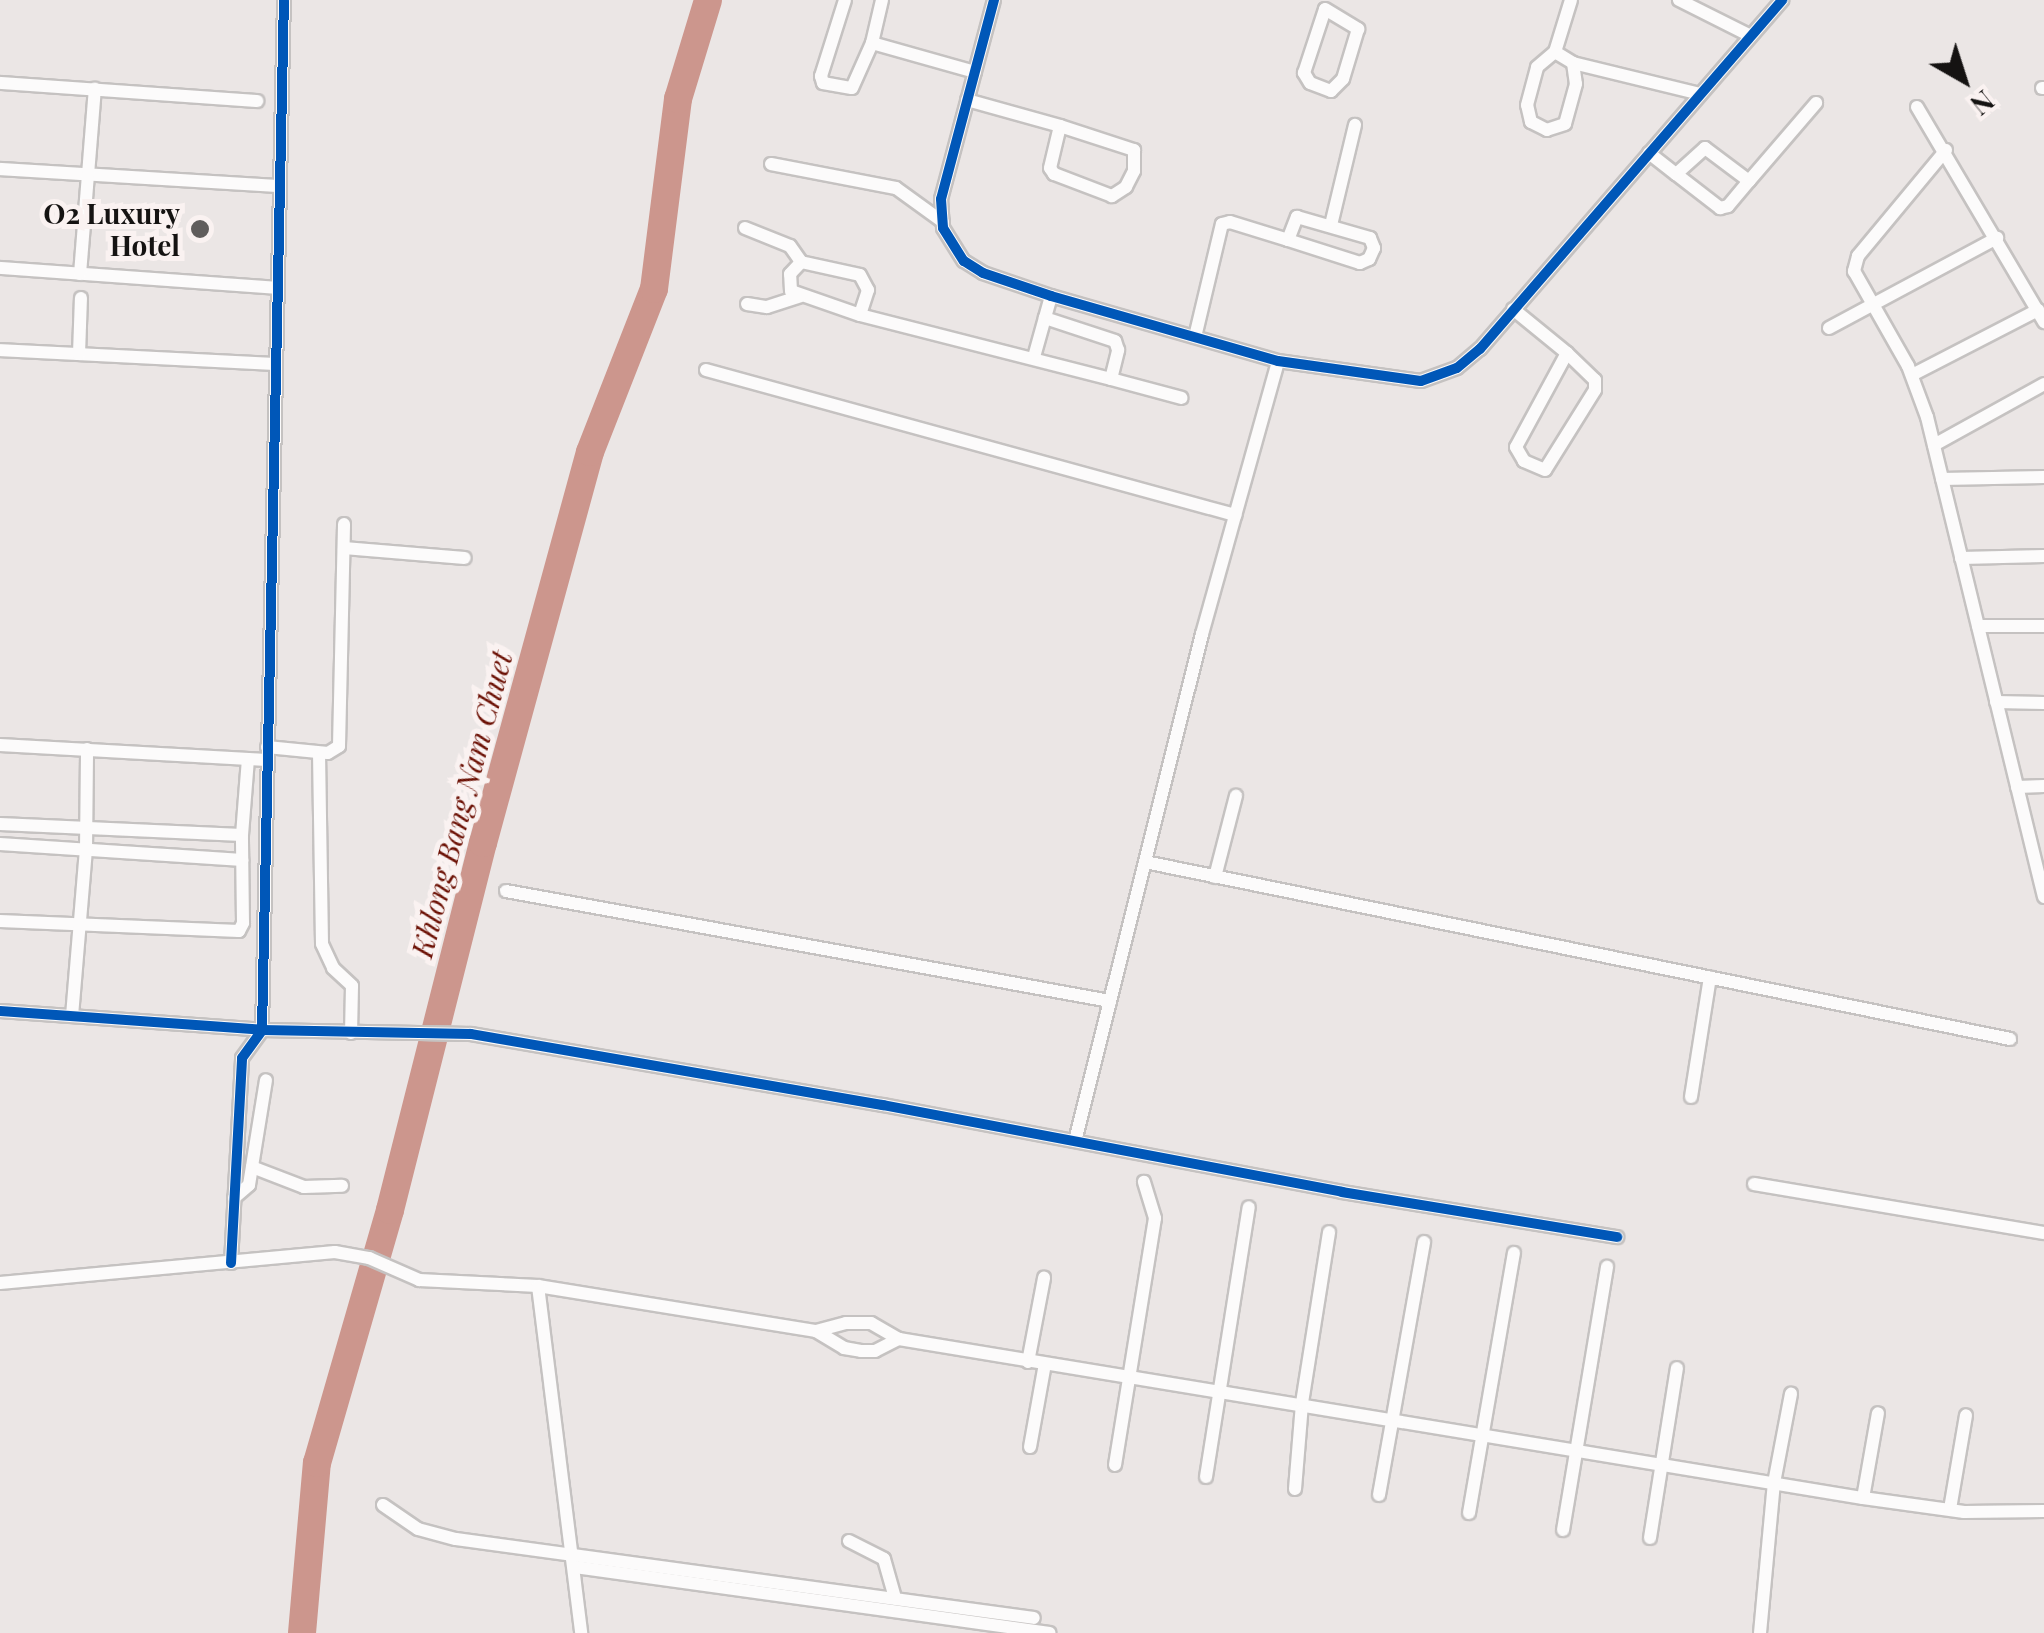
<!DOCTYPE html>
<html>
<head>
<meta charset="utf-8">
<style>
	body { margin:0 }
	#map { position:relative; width:2044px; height:1633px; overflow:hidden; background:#ebe6e5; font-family:"Playfair Display",serif }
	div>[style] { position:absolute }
	.river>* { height:28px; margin:-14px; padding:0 14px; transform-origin:14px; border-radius:14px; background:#cc968d }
	.roads { filter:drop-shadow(2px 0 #c5c2c1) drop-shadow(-2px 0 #c5c2c1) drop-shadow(0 2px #c5c2c1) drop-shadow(0 -2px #c5c2c1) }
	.street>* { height:12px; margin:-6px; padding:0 6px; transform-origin:6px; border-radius:6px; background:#fcfbfb }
	.cycleway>* { height:10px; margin:-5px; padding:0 5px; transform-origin:5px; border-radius:5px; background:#0057b8 }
	.dots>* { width:28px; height:28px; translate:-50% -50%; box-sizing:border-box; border:5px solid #faf2f1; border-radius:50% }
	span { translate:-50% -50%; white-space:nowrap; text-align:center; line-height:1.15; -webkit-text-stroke:10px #faf2f1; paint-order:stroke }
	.poi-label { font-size:28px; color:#151312; font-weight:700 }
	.right { translate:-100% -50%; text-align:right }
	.water-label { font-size:30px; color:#6c1105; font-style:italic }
	.north { position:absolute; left:1914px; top:30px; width:100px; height:100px; -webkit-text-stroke:8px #faf2f1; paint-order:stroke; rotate:141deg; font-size:28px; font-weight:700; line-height:40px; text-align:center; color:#151312 }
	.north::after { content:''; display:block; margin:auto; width:35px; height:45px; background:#151312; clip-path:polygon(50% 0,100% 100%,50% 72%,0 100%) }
</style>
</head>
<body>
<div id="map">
	<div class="river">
		<i style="left:302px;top:1633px;width:171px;rotate:-85deg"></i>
		<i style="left:317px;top:1463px;width:263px;rotate:-73.9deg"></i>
		<i style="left:390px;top:1210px;width:379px;rotate:-75.8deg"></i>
		<i style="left:483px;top:843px;width:405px;rotate:-74.7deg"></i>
		<i style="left:590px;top:452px;width:175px;rotate:-68.6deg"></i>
		<i style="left:654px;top:289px;width:192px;rotate:-82.8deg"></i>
		<i style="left:678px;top:99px;width:103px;rotate:-73.1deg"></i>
	</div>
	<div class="roads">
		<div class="street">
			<i style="left:845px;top:0;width:80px;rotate:107.5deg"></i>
			<i style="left:821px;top:76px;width:7px;rotate:74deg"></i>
			<i style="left:823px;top:83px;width:29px;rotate:10deg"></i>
			<i style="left:852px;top:88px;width:49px;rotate:-66deg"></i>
			<i style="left:882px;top:0;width:44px;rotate:103.1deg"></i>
			<i style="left:872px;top:43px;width:107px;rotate:15.7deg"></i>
			<i style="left:994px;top:0;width:206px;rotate:104.9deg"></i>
			<i style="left:941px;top:199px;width:29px;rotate:86deg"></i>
			<i style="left:943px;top:228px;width:39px;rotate:58deg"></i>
			<i style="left:964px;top:261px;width:22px;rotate:32deg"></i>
			<i style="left:983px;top:273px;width:72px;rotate:18.7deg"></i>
			<i style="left:1051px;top:296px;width:236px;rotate:16deg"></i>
			<i style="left:1278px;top:361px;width:144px;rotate:8deg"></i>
			<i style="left:1421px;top:381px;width:38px;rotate:-20deg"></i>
			<i style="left:1457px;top:368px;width:30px;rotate:-40deg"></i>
			<i style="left:1480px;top:349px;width:462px;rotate:-49.1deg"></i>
			<i style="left:1679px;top:0;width:80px;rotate:26.6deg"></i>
			<i style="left:1325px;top:9px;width:39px;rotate:31deg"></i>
			<i style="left:1358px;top:29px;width:52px;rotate:106.7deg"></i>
			<i style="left:1343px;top:79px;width:17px;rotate:135deg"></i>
			<i style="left:1331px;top:91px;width:22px;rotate:-159deg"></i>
			<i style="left:1310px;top:83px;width:12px;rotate:-121deg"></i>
			<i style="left:1304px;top:73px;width:67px;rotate:-71.8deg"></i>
			<i style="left:1555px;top:52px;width:21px;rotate:31deg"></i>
			<i style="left:1573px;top:63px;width:21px;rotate:82deg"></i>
			<i style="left:1576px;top:84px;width:41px;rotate:105.4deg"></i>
			<i style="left:1565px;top:124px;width:19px;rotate:162deg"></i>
			<i style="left:1547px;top:130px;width:18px;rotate:-153deg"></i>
			<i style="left:1531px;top:122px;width:17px;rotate:-103deg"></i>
			<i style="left:1527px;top:105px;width:39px;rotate:-75deg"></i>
			<i style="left:1537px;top:67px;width:23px;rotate:-40deg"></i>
			<i style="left:1555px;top:52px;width:54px;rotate:-72.9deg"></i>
			<i style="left:1573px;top:63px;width:131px;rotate:13.7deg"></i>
			<i style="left:0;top:83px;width:258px;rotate:4deg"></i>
			<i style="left:2042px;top:88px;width:2px"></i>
			<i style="left:967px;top:100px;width:97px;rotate:15.6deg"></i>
			<i style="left:1917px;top:107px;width:250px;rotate:59.4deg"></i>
			<i style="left:1060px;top:126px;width:78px;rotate:18deg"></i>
			<i style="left:1134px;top:150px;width:21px;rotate:90deg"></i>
			<i style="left:1134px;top:171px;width:18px;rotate:117deg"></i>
			<i style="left:1126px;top:187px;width:17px;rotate:147deg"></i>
			<i style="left:1112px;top:196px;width:62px;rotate:-159.2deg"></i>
			<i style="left:1054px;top:174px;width:7px;rotate:-124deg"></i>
			<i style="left:1050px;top:168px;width:43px;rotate:-76.6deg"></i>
			<i style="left:1946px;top:150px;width:138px;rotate:129.7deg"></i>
			<i style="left:1858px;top:256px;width:16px;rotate:105deg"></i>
			<i style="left:1854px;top:271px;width:109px;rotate:60.4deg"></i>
			<i style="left:1908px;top:366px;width:54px;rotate:69.6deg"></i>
			<i style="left:1927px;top:417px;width:494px;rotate:76.3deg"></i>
			<i style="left:1649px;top:153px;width:34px;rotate:38deg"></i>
			<i style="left:771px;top:164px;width:127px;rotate:10.9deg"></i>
			<i style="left:896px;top:188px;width:58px;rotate:35.9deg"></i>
			<i style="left:0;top:169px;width:280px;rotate:3.5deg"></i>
			<i style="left:1749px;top:181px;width:55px;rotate:-143.1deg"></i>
			<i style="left:1705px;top:148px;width:39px;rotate:138deg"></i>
			<i style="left:1676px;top:174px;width:56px;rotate:37.7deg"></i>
			<i style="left:1720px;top:208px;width:8px;rotate:-14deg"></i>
			<i style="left:1728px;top:206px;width:33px;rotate:-50deg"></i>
			<i style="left:1749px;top:181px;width:103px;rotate:-49.3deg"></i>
			<i style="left:1297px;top:217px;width:76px;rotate:16deg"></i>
			<i style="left:1370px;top:238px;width:11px;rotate:68deg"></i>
			<i style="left:1374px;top:248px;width:12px;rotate:114deg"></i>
			<i style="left:1369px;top:259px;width:10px;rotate:156deg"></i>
			<i style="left:1360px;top:263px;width:76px;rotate:-162.3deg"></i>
			<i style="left:1288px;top:240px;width:25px;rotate:-69deg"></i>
			<i style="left:1331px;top:225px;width:103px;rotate:-76.5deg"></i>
			<i style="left:745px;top:228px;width:48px;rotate:21.8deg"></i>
			<i style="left:790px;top:246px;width:19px;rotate:55deg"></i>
			<i style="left:801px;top:262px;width:60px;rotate:12.4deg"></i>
			<i style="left:860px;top:275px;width:17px;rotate:62deg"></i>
			<i style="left:868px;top:290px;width:26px;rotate:108deg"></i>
			<i style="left:860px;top:315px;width:73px;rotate:-160.8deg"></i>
			<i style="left:791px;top:291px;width:17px;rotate:-93deg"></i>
			<i style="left:790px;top:274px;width:16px;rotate:-47deg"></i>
			<i style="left:0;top:268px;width:277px;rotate:4.1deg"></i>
			<i style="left:80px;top:274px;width:186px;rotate:-85.4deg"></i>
			<i style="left:747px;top:304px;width:20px;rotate:9deg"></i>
			<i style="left:767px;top:307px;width:35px;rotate:-18deg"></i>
			<i style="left:1513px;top:309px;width:70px;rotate:39.2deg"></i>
			<i style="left:860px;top:315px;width:259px;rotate:14.3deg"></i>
			<i style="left:1111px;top:379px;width:30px;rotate:-76deg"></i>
			<i style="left:1118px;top:350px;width:9px;rotate:-108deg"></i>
			<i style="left:1115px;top:341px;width:74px;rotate:-161.8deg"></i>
			<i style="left:1829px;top:328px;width:191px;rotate:-28.2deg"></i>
			<i style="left:1195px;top:337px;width:116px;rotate:-76.6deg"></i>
			<i style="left:1222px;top:224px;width:8px;rotate:-14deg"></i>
			<i style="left:1230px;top:222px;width:61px;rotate:17.2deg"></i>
			<i style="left:0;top:350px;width:274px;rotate:2.9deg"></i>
			<i style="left:1567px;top:353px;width:39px;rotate:44deg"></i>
			<i style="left:1595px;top:380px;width:10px;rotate:90deg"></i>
			<i style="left:1595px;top:390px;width:94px;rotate:122deg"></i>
			<i style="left:1545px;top:470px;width:23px;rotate:-157deg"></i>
			<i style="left:1524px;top:461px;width:16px;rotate:-120deg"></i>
			<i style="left:1516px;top:447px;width:107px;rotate:-61.5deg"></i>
			<i style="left:79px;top:354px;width:56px;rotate:-88deg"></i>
			<i style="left:1034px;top:357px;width:63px;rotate:-74.4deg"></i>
			<i style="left:706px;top:370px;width:549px;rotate:15.33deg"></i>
			<i style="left:1912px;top:375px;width:142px;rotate:-27.3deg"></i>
			<i style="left:1111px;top:379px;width:73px;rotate:15deg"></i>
			<i style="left:1934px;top:445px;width:126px;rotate:-29deg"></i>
			<i style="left:1942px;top:479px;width:102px;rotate:-1.1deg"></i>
			<i style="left:344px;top:548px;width:121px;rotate:4.7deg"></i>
			<i style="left:1961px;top:558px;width:83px;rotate:-1.4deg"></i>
			<i style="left:1978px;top:626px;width:66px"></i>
			<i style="left:1996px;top:702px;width:48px;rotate:1.2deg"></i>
			<i style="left:0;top:745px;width:267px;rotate:3.2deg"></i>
			<i style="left:267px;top:747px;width:61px;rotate:5.6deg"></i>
			<i style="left:328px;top:753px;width:13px;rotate:-32deg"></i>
			<i style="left:339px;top:746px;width:222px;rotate:-88.7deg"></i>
			<i style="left:319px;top:753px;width:191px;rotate:89.1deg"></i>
			<i style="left:322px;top:944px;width:26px;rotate:65deg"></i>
			<i style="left:333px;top:968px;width:26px;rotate:43deg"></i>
			<i style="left:352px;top:986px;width:47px;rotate:91.2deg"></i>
			<i style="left:2017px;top:787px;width:27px;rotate:-2deg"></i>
			<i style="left:0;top:824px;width:242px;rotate:2.6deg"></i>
			<i style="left:0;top:844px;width:243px;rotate:3.8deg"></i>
			<i style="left:1145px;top:862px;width:883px;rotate:11.56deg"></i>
			<i style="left:1215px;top:877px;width:84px;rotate:-75.5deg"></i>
			<i style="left:506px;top:891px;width:614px;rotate:10.32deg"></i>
			<i style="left:0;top:921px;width:239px;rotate:2.4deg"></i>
			<i style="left:239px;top:931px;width:9px;rotate:-63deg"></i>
			<i style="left:243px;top:923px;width:88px;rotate:-90.7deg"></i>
			<i style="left:242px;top:835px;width:76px;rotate:-85.5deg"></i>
			<i style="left:0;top:1011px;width:263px;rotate:4.1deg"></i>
			<i style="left:262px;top:1030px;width:209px;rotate:1.1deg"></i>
			<i style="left:471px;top:1034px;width:418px;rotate:9.8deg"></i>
			<i style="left:883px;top:1105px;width:467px;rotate:10.7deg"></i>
			<i style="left:1342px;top:1192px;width:279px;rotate:9.3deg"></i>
			<i style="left:72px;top:1016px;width:167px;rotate:-85.2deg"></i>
			<i style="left:86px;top:850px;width:101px;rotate:-89.4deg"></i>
			<i style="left:1691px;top:1097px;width:121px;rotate:-81deg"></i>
			<i style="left:1075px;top:1141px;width:523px;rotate:-75.94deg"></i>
			<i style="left:1202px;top:634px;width:283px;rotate:-74.4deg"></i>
			<i style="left:252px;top:1167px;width:56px;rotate:21deg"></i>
			<i style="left:304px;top:1187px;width:38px;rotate:-2deg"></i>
			<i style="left:1754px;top:1184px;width:294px;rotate:9.6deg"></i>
			<i style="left:234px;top:1198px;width:20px;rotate:-41deg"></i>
			<i style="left:249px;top:1185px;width:106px;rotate:-80.8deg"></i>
			<i style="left:231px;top:1263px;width:205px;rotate:-86.9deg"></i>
			<i style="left:242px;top:1058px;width:34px;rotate:-54deg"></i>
			<i style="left:262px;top:1030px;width:1030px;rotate:-88.78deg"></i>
			<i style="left:0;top:1283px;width:336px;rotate:-5.3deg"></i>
			<i style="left:335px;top:1252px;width:35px;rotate:10deg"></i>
			<i style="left:369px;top:1258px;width:55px;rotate:23.7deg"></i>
			<i style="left:419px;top:1280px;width:119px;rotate:2.9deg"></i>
			<i style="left:538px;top:1286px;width:282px;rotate:9.2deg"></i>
			<i style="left:816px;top:1331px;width:33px;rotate:31deg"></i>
			<i style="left:844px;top:1348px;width:17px;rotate:10deg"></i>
			<i style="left:861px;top:1351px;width:14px"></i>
			<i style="left:875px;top:1351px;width:27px;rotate:-27deg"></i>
			<i style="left:538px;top:1286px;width:350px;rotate:82.9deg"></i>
			<i style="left:816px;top:1331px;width:31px;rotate:-15deg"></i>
			<i style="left:846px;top:1323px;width:25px"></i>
			<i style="left:871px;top:1323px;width:32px;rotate:30deg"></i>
			<i style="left:899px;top:1339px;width:977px;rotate:9.37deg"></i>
			<i style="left:1863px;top:1498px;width:102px;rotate:7.9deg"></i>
			<i style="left:1964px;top:1512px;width:80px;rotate:-0.7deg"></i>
			<i style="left:1028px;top:1362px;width:86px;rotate:-79.2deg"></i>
			<i style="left:1030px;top:1447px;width:84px;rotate:-79.8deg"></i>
			<i style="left:1115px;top:1465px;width:250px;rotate:-80.8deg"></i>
			<i style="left:1155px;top:1218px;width:38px;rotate:-107deg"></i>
			<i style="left:1206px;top:1477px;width:273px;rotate:-81deg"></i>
			<i style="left:1295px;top:1489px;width:86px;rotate:-85.3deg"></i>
			<i style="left:1302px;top:1403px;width:173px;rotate:-81deg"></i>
			<i style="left:1379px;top:1495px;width:257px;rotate:-79.9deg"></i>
			<i style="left:1863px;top:1498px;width:86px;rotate:-80deg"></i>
			<i style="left:383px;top:1505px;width:42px;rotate:34.4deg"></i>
			<i style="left:418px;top:1529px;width:39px;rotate:15deg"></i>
			<i style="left:456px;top:1539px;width:583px;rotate:7.78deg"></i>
			<i style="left:1950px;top:1509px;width:95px;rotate:-80.3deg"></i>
			<i style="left:1469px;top:1513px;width:264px;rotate:-80.2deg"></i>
			<i style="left:1563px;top:1530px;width:267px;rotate:-80.5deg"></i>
			<i style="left:1650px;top:1538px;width:172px;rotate:-81deg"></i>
			<i style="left:849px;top:1541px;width:39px;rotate:27deg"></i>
			<i style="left:884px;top:1559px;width:41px;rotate:74.2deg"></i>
			<i style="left:575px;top:1567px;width:479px;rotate:7.9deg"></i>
			<i style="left:1760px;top:1633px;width:151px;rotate:-84.7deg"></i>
			<i style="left:1774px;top:1483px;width:91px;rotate:-79.2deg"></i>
		</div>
	</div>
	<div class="cycleway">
		<i style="left:994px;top:0;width:206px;rotate:104.9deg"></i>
		<i style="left:941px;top:199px;width:29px;rotate:86deg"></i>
		<i style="left:943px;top:228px;width:39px;rotate:58deg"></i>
		<i style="left:964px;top:261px;width:22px;rotate:32deg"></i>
		<i style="left:983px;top:273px;width:72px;rotate:18.7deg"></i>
		<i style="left:1051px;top:296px;width:236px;rotate:16deg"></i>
		<i style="left:1278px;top:361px;width:144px;rotate:8deg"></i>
		<i style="left:1421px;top:381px;width:38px;rotate:-20deg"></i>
		<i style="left:1457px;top:368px;width:30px;rotate:-40deg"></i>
		<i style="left:1480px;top:349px;width:462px;rotate:-49.1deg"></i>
		<i style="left:0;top:1011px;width:263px;rotate:4.1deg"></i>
		<i style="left:262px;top:1030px;width:209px;rotate:1.1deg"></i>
		<i style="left:471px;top:1034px;width:418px;rotate:9.8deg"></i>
		<i style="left:883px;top:1105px;width:467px;rotate:10.7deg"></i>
		<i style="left:1342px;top:1192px;width:279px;rotate:9.3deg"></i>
		<i style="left:231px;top:1263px;width:205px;rotate:-86.9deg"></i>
		<i style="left:242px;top:1058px;width:34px;rotate:-54deg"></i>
		<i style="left:262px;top:1030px;width:1030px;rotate:-88.78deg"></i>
	</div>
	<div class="dots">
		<i style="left:200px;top:229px;background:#605d5c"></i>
	</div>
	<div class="poi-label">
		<span class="right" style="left:180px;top:229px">O2 Luxury<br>Hotel</span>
	</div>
	<div class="water-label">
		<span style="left:461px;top:804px;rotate:-75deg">Khlong Bang Nam Chuet</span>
	</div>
	<div class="north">N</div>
</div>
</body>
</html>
